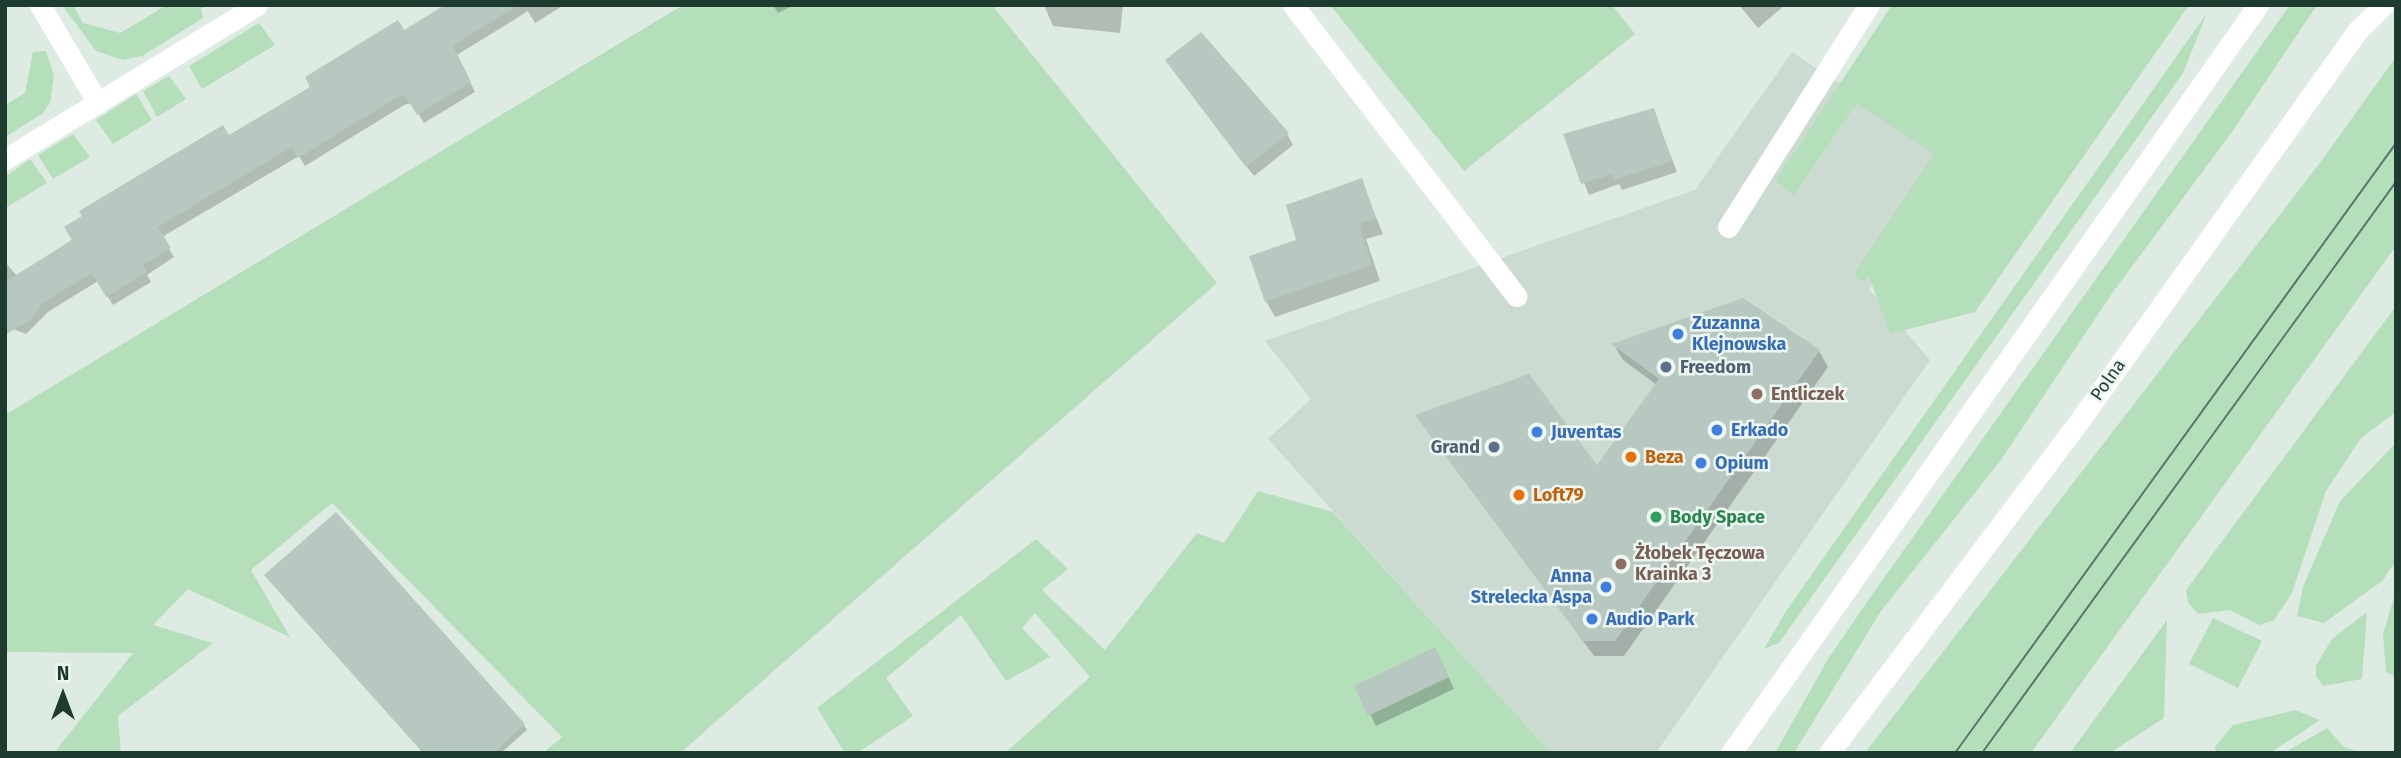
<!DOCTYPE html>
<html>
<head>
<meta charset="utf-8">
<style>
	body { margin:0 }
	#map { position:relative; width:2401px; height:758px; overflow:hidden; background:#deebe3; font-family:"Fira Sans",sans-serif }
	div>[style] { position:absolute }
	.built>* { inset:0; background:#ccdbd2 }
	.green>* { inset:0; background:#b5debb }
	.shadow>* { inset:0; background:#0003 }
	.building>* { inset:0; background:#b6c8bf }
	.minor>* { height:21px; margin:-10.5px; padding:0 10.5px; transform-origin:10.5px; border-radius:10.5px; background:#fff }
	.tertiary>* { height:21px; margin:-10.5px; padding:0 10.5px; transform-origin:10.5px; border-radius:10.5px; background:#fff }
	.tram>* { height:2px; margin:-1px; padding:0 1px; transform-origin:1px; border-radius:1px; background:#58776b }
	.dots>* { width:19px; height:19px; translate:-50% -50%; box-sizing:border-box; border:4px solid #eef7f2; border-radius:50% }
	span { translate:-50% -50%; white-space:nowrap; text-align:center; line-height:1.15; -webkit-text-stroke:5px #eef7f2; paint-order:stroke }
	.shop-label { font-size:18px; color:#366cbe; font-weight:700 }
	.left { translate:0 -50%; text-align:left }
	.right { translate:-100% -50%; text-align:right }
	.service-label { font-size:18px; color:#4e5e75; font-weight:700 }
	.street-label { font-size:18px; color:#1e3b30 }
	.education-label { font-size:18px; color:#785e54; font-weight:700 }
	.food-label { font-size:18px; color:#c56008; font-weight:700 }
	.leisure-label { font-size:18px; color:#27864d; font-weight:700 }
	.frame { position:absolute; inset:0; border:7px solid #1e3b30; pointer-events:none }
	.north { position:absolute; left:28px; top:660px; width:70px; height:70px; -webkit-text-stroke:5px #eef7f2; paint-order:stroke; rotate:0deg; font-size:19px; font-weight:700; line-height:28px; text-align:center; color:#1e3b30 }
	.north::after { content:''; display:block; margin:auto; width:24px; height:32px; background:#1e3b30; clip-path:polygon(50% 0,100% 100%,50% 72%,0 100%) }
</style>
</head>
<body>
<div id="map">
	<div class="built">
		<i style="clip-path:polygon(1792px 52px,1956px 160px,1869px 289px,1930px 360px,1656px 753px,1551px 753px,1268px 439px,1311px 399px,1265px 341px,1695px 190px)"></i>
	</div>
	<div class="green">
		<i style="clip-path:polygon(62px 5px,73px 5px,83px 23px,120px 33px,167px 5px,207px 5px,201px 9px,203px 18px,142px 56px,123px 60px,96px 51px)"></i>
		<i style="clip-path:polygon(683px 5px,992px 5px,1217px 283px,680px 753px,543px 753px,562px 737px,332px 503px,251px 570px,290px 637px,188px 589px,153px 625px,213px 643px,118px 716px,121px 753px,54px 753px,133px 653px,5px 652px,5px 415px)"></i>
		<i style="clip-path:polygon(1330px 5px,1612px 5px,1635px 34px,1464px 171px)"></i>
		<i style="clip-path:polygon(1892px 5px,2189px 5px,1975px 312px,1890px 334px,1869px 276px,1861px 282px,1854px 274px,1934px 154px,1857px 103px,1793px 196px,1776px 180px)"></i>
		<i style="clip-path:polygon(2290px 5px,2317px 5px,2232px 132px,2113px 292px,2001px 460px,1881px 611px,1794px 753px,1775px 753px,1828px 659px,1867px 602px)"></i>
		<i style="clip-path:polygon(2207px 13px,2183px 73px,1779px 643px,1764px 649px,1786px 611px)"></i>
		<i style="clip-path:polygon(259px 23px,275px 45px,202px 89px,189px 66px)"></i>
		<i style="clip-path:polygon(46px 51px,54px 76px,50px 103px,43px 113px,5px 137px,5px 105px,25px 93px,33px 52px)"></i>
		<i style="clip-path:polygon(2396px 57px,2396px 246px,2031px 753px,1865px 753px,2319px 164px)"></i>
		<i style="clip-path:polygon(169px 76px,186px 99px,157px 117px,143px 91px)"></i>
		<i style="clip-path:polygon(136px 94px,152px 120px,113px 144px,96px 120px)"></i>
		<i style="clip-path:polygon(73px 134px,90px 157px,53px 179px,38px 155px)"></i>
		<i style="clip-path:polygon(30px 159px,47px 183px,5px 208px,5px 177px)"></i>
		<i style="clip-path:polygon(2396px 306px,2396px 412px,2361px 438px,2326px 491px,2292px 593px,2274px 620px,2259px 625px,2230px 610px,2198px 614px,2188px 602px,2186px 590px)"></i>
		<i style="clip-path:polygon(2396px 443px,2396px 561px,2382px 581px,2324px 623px,2297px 616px,2303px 587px,2340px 501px)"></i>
		<i style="clip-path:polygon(1258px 491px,1333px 512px,1551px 753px,1005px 753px,1090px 677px,1035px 613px,1022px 628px,1050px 657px,1006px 681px,961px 615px,886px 678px,913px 716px,857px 753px,845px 753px,817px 708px,1036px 539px,1068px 569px,1042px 590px,1105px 650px,1197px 533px,1224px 543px)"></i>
		<i style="clip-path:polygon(2396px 591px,2396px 677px,2386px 672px,2383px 634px)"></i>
		<i style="clip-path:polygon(2367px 612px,2362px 679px,2323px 686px,2316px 676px,2316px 666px,2332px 639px)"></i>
		<i style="clip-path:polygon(2213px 618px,2262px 641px,2238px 688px,2189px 664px)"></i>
		<i style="clip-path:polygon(2167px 620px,2164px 718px,2110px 753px,2070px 753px)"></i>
		<i style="clip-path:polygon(2295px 710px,2320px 720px,2270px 753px,2216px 753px,2215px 747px,2233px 725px)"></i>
		<i style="clip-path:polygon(2327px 728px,2344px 747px,2362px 753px,2284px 753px)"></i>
	</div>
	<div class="shadow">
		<i style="clip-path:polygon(448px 5px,564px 5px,535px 23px,528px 11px,457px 55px,475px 92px,424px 123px,412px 103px,404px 105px,305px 166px,299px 156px,162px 237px,174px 257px,147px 275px,151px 282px,113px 305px,98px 281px,48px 312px,26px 334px,10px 328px,5px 331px,5px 262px,17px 276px,228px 137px)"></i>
		<i style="clip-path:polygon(773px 5px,794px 5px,778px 13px)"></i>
		<i style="clip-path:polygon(1044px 5px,1123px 5px,1120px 33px,1053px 26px)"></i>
		<i style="clip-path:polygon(1739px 5px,1785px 5px,1758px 28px)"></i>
		<i style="clip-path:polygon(1174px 71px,1287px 134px,1293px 145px,1254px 176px)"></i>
		<i style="clip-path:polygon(1653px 110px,1677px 172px,1622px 190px,1619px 184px,1589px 195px,1565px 135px)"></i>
		<i style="clip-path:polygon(1361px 180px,1383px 234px,1366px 239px,1380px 281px,1275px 317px,1266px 301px)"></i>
		<i style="clip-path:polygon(1614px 345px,1819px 351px,1828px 367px,1624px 656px,1594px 656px,1418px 416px,1597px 468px,1657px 385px,1623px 360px)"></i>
		<i style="clip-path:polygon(1441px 660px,1454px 689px,1376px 726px,1356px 687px)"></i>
		<i style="clip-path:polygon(524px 725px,527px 730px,501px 753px,424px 753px)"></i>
	</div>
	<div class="building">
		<i style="clip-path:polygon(445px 5px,518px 5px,453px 46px,471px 82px,417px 115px,405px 95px,399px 96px,298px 158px,292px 147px,158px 227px,171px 248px,143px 265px,147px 272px,106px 297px,92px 273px,43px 303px,31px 319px,5px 335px,5px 282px,72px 240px,64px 227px,82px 216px,79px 211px,223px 125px,229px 135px,310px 87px,305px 77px,398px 20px,404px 30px)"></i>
		<i style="clip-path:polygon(1201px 32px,1289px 133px,1246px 167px,1165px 60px)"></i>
		<i style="clip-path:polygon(1654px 108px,1672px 161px,1614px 180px,1612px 174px,1581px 184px,1563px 134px)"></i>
		<i style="clip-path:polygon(1362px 178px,1376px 218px,1359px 224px,1372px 265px,1265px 302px,1249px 256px,1296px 240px,1286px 205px)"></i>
		<i style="clip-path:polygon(1743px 298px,1820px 350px,1615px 641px,1583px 641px,1415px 415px,1529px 374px,1597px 465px,1659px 379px,1611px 344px)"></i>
		<i style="clip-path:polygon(336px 512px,525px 724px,493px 753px,423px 753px,264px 575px)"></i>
		<i style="clip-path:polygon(1435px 647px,1449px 677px,1368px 716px,1354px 686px)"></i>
	</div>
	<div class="minor">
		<i style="left:40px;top:5px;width:114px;rotate:59.4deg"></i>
		<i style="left:1293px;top:5px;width:367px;rotate:52.5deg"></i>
		<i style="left:5px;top:159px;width:295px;rotate:-31.4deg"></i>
		<i style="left:1728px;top:227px;width:263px;rotate:-57.6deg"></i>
	</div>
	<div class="tertiary">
		<i style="left:1731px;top:753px;width:915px;rotate:-54.83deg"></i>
		<i style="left:1829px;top:753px;width:412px;rotate:-53deg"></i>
		<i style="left:2077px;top:424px;width:484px;rotate:-54.5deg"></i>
		<i style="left:2358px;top:30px;width:36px;rotate:-44deg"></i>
	</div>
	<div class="tram">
		<i style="left:1955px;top:753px;width:753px;rotate:-54.13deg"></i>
		<i style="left:1982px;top:753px;width:705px;rotate:-54.06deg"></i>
	</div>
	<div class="dots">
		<i style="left:1678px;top:334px;background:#3f7fe0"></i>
		<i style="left:1666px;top:367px;background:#5c6f8a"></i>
		<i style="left:1757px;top:394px;background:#8d6e63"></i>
		<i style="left:1717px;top:430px;background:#3f7fe0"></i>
		<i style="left:1537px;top:432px;background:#3f7fe0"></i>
		<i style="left:1494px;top:447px;background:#5c6f8a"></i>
		<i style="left:1631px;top:457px;background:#e8710a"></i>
		<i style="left:1701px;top:463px;background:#3f7fe0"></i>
		<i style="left:1519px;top:495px;background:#e8710a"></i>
		<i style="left:1656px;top:517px;background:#2e9e5b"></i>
		<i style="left:1621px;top:564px;background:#8d6e63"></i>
		<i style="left:1606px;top:587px;background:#3f7fe0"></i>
		<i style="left:1592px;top:619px;background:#3f7fe0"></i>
	</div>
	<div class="shop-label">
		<span class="left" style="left:1692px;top:334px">Zuzanna<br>Klejnowska</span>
		<span class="left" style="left:1731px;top:430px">Erkado</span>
		<span class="left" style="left:1551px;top:432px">Juventas</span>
		<span class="left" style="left:1715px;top:463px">Opium</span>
		<span class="right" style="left:1592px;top:587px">Anna<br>Strelecka Aspa</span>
		<span class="left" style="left:1606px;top:619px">Audio Park</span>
	</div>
	<div class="service-label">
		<span class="left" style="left:1680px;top:367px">Freedom</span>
		<span class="right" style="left:1480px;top:447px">Grand</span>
	</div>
	<div class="street-label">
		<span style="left:2108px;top:380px;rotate:-55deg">Polna</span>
	</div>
	<div class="education-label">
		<span class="left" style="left:1771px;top:394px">Entliczek</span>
		<span class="left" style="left:1635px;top:564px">Żłobek Tęczowa<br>Krainka 3</span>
	</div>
	<div class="food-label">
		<span class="left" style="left:1645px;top:457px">Beza</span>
		<span class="left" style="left:1533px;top:495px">Loft79</span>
	</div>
	<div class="leisure-label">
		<span class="left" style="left:1670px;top:517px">Body Space</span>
	</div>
	<div class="frame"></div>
	<div class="north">N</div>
</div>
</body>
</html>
